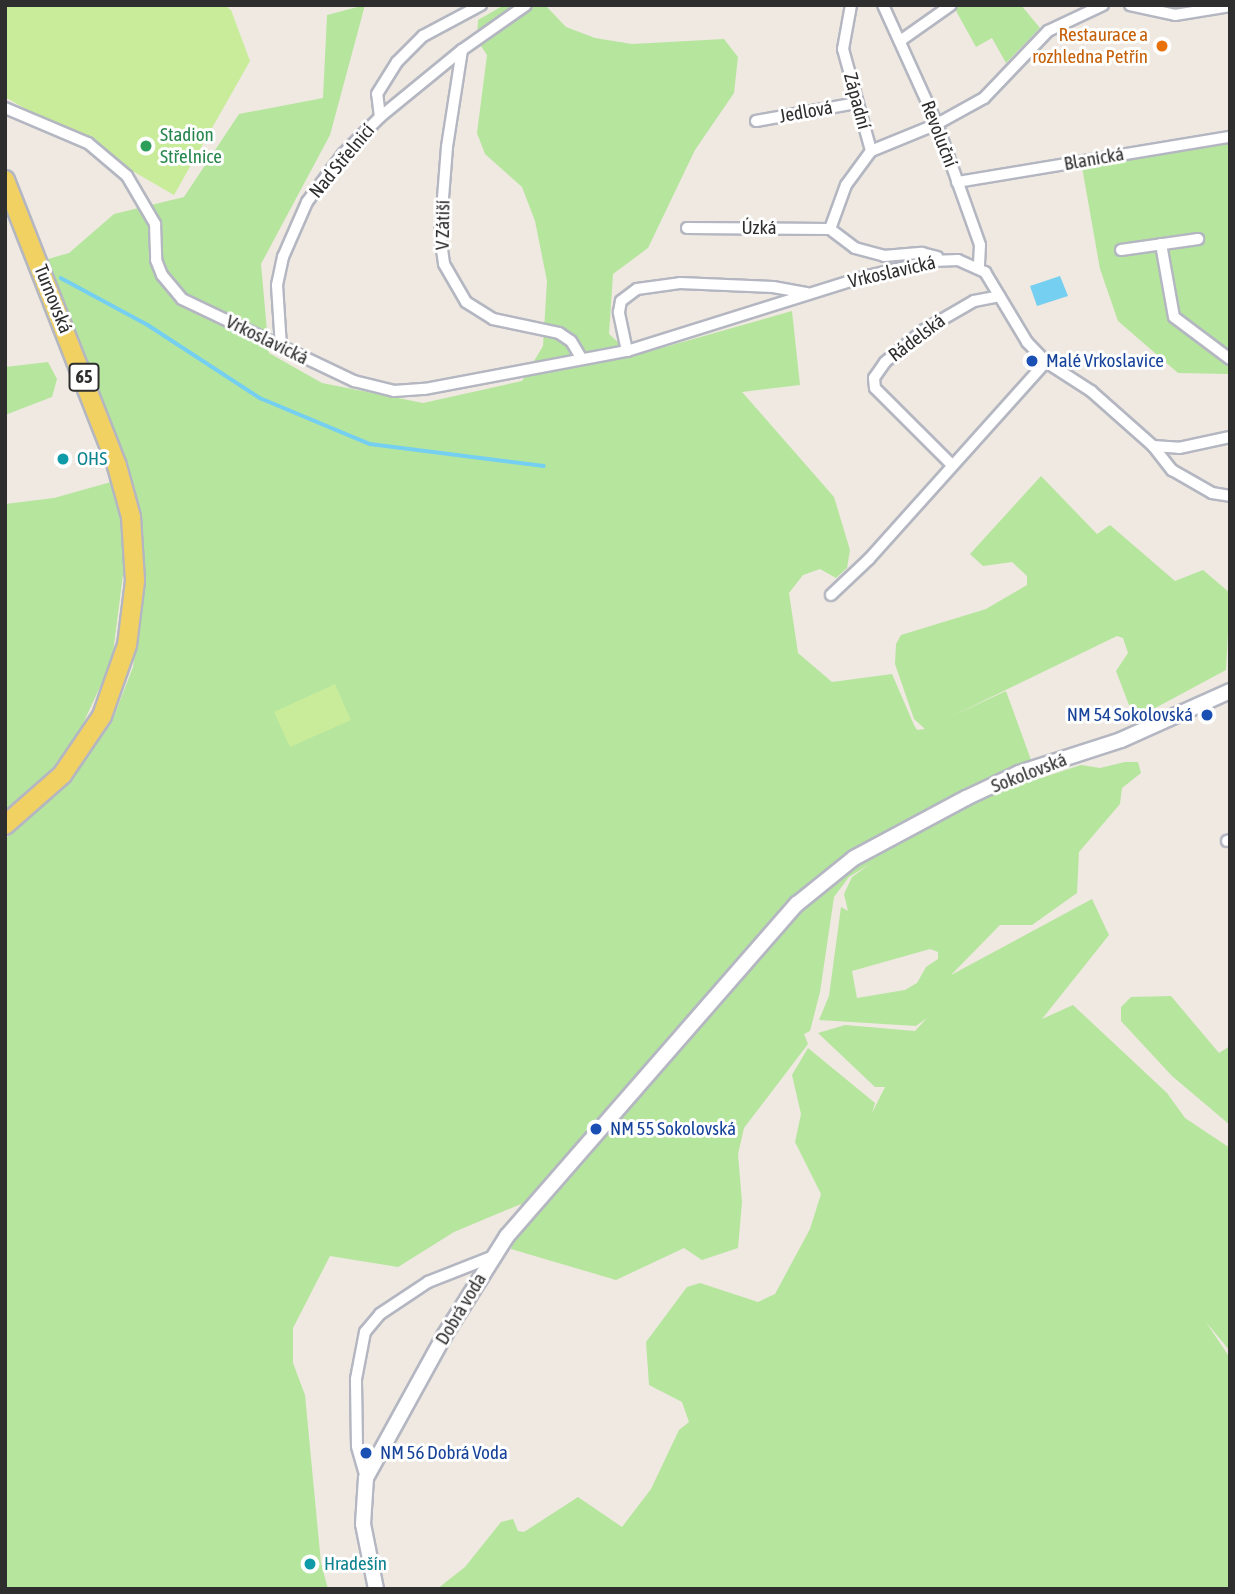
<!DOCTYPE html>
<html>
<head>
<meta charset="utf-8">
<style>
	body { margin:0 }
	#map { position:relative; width:1235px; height:1594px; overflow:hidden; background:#efe9e1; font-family:"Asap Condensed",sans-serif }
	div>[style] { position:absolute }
	.green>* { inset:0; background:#b6e59e }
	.pitch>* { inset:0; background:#c9ec9a }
	.water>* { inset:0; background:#75cff0 }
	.stream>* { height:3.5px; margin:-1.75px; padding:0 1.75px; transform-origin:1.75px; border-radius:1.75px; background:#75cff0 }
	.roads { filter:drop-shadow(2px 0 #b4b7c1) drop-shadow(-2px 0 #b4b7c1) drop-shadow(0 2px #b4b7c1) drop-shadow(0 -2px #b4b7c1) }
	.minor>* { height:10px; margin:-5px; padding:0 5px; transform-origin:5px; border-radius:5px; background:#fff }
	.tertiary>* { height:14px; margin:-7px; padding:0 7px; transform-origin:7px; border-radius:7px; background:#fff }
	.primary>* { height:18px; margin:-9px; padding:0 9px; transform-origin:9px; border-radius:9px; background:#f2d163 }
	.dots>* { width:19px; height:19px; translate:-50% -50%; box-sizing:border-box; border:4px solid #fff; border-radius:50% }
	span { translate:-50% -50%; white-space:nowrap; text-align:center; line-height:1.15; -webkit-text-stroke:6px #fff; paint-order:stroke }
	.shield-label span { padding:2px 5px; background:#fff; border:2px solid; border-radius:5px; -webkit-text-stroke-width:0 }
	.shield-label { font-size:18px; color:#2e2e2e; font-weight:700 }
	.food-label { font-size:19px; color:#c56008 }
	.right { translate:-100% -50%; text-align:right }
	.street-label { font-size:19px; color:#2e2e2e }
	.leisure-label { font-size:19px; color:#27864d }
	.left { translate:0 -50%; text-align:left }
	.transit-label { font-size:19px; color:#164399 }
	.culture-label { font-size:19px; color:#0d838f }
	.frame { position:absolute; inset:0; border:7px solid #2e2e2e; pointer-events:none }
</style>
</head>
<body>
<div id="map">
	<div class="green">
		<i style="clip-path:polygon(evenodd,365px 5px,330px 135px,261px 264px,269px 353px,322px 383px,423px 403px,522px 381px,543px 346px,547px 281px,535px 221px,522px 187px,485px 154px,477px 133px,487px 55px,477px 40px,478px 20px,504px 5px,545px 5px,566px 27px,595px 38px,632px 44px,724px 39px,738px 57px,734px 93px,695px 150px,648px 248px,613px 274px,609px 334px,633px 356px,792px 311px,800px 385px,742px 392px,834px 497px,850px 550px,847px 568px,836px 578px,820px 569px,803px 575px,789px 593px,798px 653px,832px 682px,892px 674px,914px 725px,917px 730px,925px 729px,914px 719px,895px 664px,896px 644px,901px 635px,986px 609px,1027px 585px,1027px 576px,1012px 562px,983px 566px,970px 554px,1041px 476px,1097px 534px,1110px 525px,1175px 581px,1203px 570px,1230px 593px,1226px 670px,1144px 714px,1129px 705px,1116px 671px,1128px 653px,1123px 638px,1117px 636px,952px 716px,1006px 691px,1038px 779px,1081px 765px,1100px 768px,1125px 762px,1138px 762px,1141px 773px,1122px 788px,1120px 804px,1079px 852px,1077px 893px,1032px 925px,1000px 925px,951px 975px,1092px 899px,1109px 935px,1042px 1019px,1073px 1005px,1167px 1093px,1185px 1118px,1230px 1148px,1230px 1351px,1206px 1322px,1230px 1358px,1230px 1589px,437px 1589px,465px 1567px,501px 1522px,513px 1519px,518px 1531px,524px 1532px,578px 1497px,622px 1527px,651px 1489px,679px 1430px,689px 1422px,682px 1402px,649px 1385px,646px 1342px,687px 1287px,700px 1283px,758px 1302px,775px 1294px,810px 1229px,821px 1194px,795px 1142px,801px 1114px,792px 1075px,808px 1048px,875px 1103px,872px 1113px,885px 1087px,875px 1087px,818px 1033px,845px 1025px,915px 1031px,927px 1018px,916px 1026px,819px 1020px,829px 996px,841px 907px,848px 911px,844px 894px,852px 877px,870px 864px,849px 877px,834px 897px,820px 992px,810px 1031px,804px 1034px,808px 1044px,744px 1128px,738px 1154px,742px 1202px,738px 1248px,702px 1260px,684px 1248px,616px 1280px,511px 1249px,521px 1204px,454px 1232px,398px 1267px,330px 1256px,293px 1328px,293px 1363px,305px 1395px,321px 1563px,328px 1589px,5px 1589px,5px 839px,70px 782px,112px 721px,133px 667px,145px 582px,135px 488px,48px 259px,69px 253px,114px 214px,184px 197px,239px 114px,323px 98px,327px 15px,365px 5px,930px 949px,938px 952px,938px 959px,926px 967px,917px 983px,905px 990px,857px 998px,852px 971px,930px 949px)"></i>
		<i style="clip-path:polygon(960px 5px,1021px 5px,1040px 28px,1006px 63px,992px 38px,976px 47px,955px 9px)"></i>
		<i style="clip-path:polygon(1230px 142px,1230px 374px,1178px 373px,1118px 321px,1100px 269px,1082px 167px)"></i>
		<i style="clip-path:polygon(48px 362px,57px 379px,52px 397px,5px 415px,5px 367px)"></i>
		<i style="clip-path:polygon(111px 482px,120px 519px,124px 567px,112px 661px,75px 741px,42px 780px,5px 812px,5px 504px,54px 498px)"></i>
		<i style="clip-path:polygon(1171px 996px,1219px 1053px,1230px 1046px,1230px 1125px,1172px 1076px,1121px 1021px,1121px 1007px,1131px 997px)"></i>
	</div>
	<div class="pitch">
		<i style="clip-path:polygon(5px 5px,224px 5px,231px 10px,250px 61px,174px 195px,5px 97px)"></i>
		<i style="clip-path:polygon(335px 684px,351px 720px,290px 747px,274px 712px)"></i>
	</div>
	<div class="water">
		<i style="clip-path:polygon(1060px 276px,1068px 296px,1037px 306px,1030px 286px)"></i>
	</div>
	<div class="stream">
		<i style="left:61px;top:278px;width:99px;rotate:28.4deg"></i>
		<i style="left:148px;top:325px;width:134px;rotate:33.1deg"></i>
		<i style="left:260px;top:398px;width:119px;rotate:22.7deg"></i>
		<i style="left:370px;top:444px;width:175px;rotate:7.2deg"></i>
	</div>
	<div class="roads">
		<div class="minor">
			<i style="left:851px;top:5px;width:45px;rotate:100.3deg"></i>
			<i style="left:843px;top:49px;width:106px;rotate:74.6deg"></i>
			<i style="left:883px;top:5px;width:131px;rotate:65.6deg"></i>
			<i style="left:937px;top:124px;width:128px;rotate:70.4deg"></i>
			<i style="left:980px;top:245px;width:22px;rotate:93deg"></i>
			<i style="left:1130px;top:5px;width:46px;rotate:12.5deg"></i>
			<i style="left:1175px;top:15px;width:56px;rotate:-9.3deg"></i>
			<i style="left:900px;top:41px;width:62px;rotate:-35.2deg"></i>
			<i style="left:462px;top:50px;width:98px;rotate:98.8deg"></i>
			<i style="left:447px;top:147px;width:88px;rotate:94.5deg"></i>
			<i style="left:440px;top:235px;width:29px;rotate:82deg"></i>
			<i style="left:444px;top:264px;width:44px;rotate:59.9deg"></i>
			<i style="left:466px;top:302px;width:32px;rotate:32deg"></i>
			<i style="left:493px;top:319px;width:67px;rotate:12deg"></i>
			<i style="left:559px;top:333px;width:14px;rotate:34deg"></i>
			<i style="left:571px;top:341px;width:21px;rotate:59deg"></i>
			<i style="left:5px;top:108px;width:90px;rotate:22.9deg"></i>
			<i style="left:88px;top:143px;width:51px;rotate:40.2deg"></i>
			<i style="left:127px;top:176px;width:56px;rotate:59.7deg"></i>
			<i style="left:155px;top:224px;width:36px;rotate:88deg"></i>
			<i style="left:156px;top:260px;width:16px;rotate:68deg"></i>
			<i style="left:162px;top:275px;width:31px;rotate:50deg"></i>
			<i style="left:182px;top:299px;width:191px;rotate:25.5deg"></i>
			<i style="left:354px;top:381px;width:41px;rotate:14deg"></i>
			<i style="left:394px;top:391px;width:31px;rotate:-4deg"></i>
			<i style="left:425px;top:389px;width:206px;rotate:-10.7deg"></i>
			<i style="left:627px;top:351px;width:251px;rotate:-17.4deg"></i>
			<i style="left:867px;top:276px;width:67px;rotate:-13deg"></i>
			<i style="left:932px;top:261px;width:26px;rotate:-2deg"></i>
			<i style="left:958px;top:260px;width:30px;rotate:24deg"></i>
			<i style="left:985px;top:272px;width:82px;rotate:59deg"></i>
			<i style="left:1027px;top:342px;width:28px;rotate:46deg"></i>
			<i style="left:1046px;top:362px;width:54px;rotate:32.8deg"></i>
			<i style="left:1091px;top:391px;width:83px;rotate:41.6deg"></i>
			<i style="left:1153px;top:446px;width:26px;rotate:4deg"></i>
			<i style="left:1179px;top:448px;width:52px;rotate:-12.2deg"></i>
			<i style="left:380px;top:117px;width:23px;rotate:-97deg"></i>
			<i style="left:377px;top:94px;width:38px;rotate:-58deg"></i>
			<i style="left:397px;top:62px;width:37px;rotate:-45deg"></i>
			<i style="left:423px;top:36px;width:66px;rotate:-28.1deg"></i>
			<i style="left:756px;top:121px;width:103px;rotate:-10.1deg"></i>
			<i style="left:871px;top:151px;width:71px;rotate:-22.2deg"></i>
			<i style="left:937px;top:124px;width:54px;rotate:-29deg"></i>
			<i style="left:984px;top:98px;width:93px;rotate:-46.3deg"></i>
			<i style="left:1048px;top:31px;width:61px;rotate:-25.3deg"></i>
			<i style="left:871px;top:151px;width:42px;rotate:126.3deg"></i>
			<i style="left:846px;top:185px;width:47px;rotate:110deg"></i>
			<i style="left:830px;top:229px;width:31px;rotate:37deg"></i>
			<i style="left:855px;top:248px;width:30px;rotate:15deg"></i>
			<i style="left:884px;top:256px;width:38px;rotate:-5deg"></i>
			<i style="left:922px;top:253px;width:16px;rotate:15deg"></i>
			<i style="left:957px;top:182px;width:277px;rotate:-9.4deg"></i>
			<i style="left:687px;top:228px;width:143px;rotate:0.4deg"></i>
			<i style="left:1161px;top:244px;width:74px;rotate:79.9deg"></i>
			<i style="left:1174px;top:317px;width:70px;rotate:36.9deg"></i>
			<i style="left:1121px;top:250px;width:78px;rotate:-8.1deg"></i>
			<i style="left:281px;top:347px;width:62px;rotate:-93.7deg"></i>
			<i style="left:277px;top:285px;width:29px;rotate:-78deg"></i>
			<i style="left:283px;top:257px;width:60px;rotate:-66.4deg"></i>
			<i style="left:307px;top:202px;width:60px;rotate:-53.1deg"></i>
			<i style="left:343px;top:154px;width:52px;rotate:-45deg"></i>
			<i style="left:380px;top:117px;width:106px;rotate:-39.3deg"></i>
			<i style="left:462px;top:50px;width:78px;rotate:-35.1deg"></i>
			<i style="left:627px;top:351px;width:40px;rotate:-102deg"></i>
			<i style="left:619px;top:312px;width:11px;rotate:-80deg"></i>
			<i style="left:621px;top:301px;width:20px;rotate:-37deg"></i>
			<i style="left:637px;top:289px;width:43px;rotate:-7.9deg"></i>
			<i style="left:680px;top:283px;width:93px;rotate:2.5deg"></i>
			<i style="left:773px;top:287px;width:35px;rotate:10deg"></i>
			<i style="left:1153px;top:446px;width:31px;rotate:52deg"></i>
			<i style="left:1172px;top:470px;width:46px;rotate:29.9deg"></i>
			<i style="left:1212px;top:493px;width:18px;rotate:9deg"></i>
			<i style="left:952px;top:465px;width:109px;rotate:-135deg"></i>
			<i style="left:875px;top:388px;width:10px;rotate:-96deg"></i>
			<i style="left:874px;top:378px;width:19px;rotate:-55deg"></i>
			<i style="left:885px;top:362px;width:50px;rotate:-39.4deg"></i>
			<i style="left:924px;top:330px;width:58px;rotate:-30.1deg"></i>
			<i style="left:974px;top:301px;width:26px;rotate:-11deg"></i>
			<i style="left:831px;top:595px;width:52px;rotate:-43.5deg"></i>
			<i style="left:869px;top:559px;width:265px;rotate:-48.1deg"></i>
			<i style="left:1227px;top:841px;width:3px;rotate:-18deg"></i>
			<i style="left:366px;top:1478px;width:33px;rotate:-106deg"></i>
			<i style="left:357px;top:1446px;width:67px;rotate:-90.9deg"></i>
			<i style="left:356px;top:1379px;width:48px;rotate:-79.2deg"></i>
			<i style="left:365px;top:1332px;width:23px;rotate:-50deg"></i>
			<i style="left:380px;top:1314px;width:58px;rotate:-33.7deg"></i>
			<i style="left:428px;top:1282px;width:71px;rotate:-21.5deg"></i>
		</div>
		<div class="tertiary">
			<i style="left:376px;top:1589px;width:66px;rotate:-101.3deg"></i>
			<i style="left:363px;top:1524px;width:46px;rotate:-86.3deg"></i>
			<i style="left:366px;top:1478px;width:162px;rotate:-61.2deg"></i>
			<i style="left:444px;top:1336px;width:118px;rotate:-57.8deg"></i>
			<i style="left:507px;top:1236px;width:441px;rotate:-48.9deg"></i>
			<i style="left:797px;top:904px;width:73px;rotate:-38.9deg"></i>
			<i style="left:854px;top:858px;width:127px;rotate:-28.2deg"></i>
			<i style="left:966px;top:798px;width:59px;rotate:-25.3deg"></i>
			<i style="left:1019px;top:773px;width:107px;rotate:-17.9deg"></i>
			<i style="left:1121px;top:740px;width:120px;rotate:-24.2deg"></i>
		</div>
		<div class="primary">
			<i style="left:5px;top:180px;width:307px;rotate:68.6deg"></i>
			<i style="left:117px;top:466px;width:53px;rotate:74.6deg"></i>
			<i style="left:131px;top:517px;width:64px;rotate:86.4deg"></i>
			<i style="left:135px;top:581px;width:64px;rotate:97.1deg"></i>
			<i style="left:127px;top:645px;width:75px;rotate:109.4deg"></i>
			<i style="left:102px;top:716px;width:71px;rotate:124.1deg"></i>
			<i style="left:62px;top:775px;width:76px;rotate:138.7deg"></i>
		</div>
	</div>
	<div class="dots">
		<i style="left:1162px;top:46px;background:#e8710a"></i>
		<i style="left:146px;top:146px;background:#2e9e5b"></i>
		<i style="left:1032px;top:361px;background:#1a4fb4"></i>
		<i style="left:63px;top:459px;background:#0f9aa8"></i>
		<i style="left:1207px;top:715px;background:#1a4fb4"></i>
		<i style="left:596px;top:1129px;background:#1a4fb4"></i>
		<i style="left:366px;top:1453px;background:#1a4fb4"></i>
		<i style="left:310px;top:1564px;background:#0f9aa8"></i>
	</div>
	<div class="shield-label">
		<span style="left:84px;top:377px">65</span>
	</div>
	<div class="food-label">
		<span class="right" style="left:1148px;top:46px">Restaurace a<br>rozhledna Petřín</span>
	</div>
	<div class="street-label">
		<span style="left:857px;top:101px;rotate:75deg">Západní</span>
		<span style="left:806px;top:112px;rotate:-10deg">Jedlová</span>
		<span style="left:939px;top:134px;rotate:69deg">Revoluční</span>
		<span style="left:1094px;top:159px;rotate:-10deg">Blanická</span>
		<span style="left:342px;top:161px;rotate:-50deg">Nad Střelnicí</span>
		<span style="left:443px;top:225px;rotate:-89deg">V Zátiší</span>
		<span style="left:759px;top:228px">Úzká</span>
		<span style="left:892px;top:272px;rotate:-13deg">Vrkoslavická</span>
		<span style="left:53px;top:299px;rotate:68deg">Turnovská</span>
		<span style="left:917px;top:338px;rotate:-37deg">Rádelská</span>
		<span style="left:267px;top:340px;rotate:26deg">Vrkoslavická</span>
		<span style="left:1029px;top:773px;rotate:-21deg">Sokolovská</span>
		<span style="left:461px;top:1309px;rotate:-59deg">Dobrá voda</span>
	</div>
	<div class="leisure-label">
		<span class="left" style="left:160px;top:146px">Stadion<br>Střelnice</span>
	</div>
	<div class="transit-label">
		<span class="left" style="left:1046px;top:361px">Malé Vrkoslavice</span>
		<span class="right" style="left:1193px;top:715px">NM 54 Sokolovská</span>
		<span class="left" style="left:610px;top:1129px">NM 55 Sokolovská</span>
		<span class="left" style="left:380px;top:1453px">NM 56 Dobrá Voda</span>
	</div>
	<div class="culture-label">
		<span class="left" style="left:77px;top:459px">OHS</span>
		<span class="left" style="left:324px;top:1564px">Hradešín</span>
	</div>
	<div class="frame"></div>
</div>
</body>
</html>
